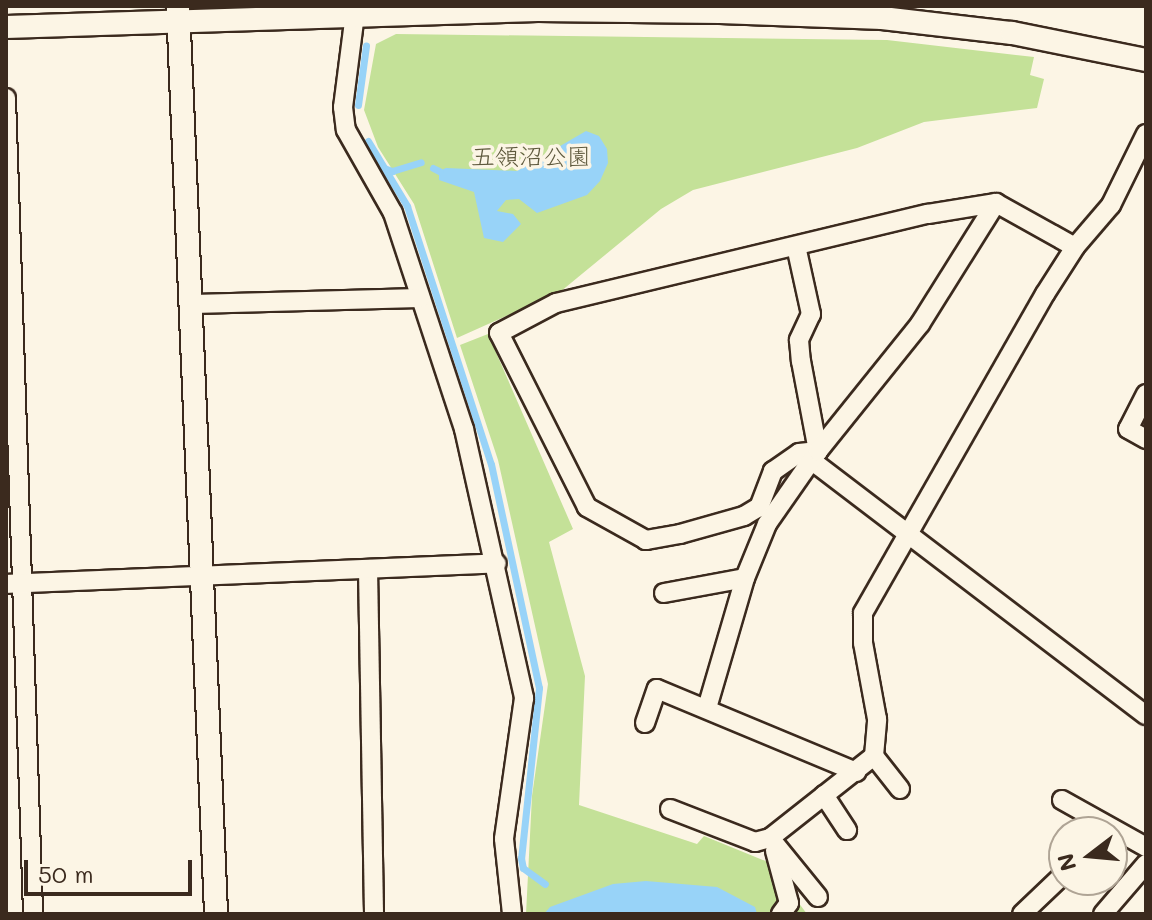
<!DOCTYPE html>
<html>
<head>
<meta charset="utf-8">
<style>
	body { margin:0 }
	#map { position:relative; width:1152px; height:920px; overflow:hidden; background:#fcf5e5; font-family:Mali,"Klee One",sans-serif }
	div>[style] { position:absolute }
	.green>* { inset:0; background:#c4e198 }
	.water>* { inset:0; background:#98d3f8 }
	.stream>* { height:7px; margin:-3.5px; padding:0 3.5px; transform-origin:3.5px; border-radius:3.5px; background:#98d3f8 }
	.roads { filter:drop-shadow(2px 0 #3b2a1e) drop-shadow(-2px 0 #3b2a1e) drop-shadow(0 2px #3b2a1e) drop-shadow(0 -2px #3b2a1e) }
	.minor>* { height:18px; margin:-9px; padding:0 9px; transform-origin:9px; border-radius:9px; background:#fcf5e5 }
	.tertiary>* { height:22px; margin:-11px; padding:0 11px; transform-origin:11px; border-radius:11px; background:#fcf5e5 }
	span { translate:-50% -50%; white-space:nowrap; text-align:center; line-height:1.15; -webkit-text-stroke:7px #fcf5e5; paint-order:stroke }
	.park-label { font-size:24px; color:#5d583c }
	.frame { position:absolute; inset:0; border:8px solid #3b2a1e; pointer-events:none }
	.north { position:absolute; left:1048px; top:816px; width:80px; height:80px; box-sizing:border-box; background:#fcf5e5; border:2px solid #afa495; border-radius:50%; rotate:254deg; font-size:22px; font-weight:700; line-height:32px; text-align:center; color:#3b2a1e }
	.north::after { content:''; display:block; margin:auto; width:28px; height:36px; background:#3b2a1e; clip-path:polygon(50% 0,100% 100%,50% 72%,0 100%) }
	.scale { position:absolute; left:24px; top:860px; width:168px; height:36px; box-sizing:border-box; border:4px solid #3b2a1e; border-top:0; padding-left:10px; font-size:24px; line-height:28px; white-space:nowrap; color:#3b2a1e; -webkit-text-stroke:6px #fcf5e5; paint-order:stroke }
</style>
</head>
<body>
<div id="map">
	<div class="green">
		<i style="clip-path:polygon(396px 34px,887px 40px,1034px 57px,1030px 75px,1044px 79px,1037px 108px,924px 122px,857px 148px,693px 190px,661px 209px,560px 292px,457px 338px,414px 204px,378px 147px,364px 110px,376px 44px)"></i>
		<i style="clip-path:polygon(488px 334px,573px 529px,549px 542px,585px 676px,579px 805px,697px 844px,704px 836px,768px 862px,807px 914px,526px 914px,532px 796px,548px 684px,498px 460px,460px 345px)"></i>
	</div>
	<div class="water">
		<i style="clip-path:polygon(586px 131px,599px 136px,607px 149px,608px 163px,600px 181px,587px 195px,537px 213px,519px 199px,506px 200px,497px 211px,513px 214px,521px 224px,503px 242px,484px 238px,474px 192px,439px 180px,439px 171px,446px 168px,517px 171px)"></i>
		<i style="clip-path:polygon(646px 881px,717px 887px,755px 907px,757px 914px,544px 914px,550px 907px,613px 884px)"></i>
	</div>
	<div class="stream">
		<i style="left:358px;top:105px;width:60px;rotate:-82.3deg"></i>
		<i style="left:368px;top:141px;width:76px;rotate:59deg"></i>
		<i style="left:407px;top:206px;width:271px;rotate:72deg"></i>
		<i style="left:491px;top:464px;width:229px;rotate:77.9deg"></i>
		<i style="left:539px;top:688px;width:171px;rotate:96deg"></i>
		<i style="left:521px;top:858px;width:10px;rotate:79deg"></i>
		<i style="left:523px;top:868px;width:27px;rotate:36deg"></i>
		<i style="left:384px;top:168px;width:9px;rotate:21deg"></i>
		<i style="left:392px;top:171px;width:30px;rotate:-17deg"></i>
		<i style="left:433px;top:168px;width:7px;rotate:27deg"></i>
	</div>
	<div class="roads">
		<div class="minor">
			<i style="left:356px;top:6px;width:102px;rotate:97.3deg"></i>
			<i style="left:343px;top:107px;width:23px;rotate:83deg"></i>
			<i style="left:346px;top:130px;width:95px;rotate:60.5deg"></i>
			<i style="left:393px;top:213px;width:227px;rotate:71.8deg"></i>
			<i style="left:464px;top:429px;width:276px;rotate:77.4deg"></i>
			<i style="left:524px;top:698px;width:142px;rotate:98.1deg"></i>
			<i style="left:504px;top:839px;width:75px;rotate:83.9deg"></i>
			<i style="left:6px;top:98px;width:816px;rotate:88.1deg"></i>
			<i style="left:796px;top:246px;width:70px;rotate:77.6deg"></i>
			<i style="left:811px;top:314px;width:29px;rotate:115deg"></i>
			<i style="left:799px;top:340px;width:21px;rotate:85deg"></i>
			<i style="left:801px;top:361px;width:92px;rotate:79.3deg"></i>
			<i style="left:818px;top:451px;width:19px;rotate:174deg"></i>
			<i style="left:799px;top:453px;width:32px;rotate:145deg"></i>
			<i style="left:773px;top:471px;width:39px;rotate:111deg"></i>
			<i style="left:759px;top:507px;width:17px;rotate:149deg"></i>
			<i style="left:744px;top:516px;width:66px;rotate:164.3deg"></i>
			<i style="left:680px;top:534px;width:35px;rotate:170deg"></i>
			<i style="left:646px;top:540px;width:68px;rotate:-150.8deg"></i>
			<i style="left:587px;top:507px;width:195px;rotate:-116.8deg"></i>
			<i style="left:499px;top:333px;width:64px;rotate:-27.8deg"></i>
			<i style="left:556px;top:303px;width:382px;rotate:-13.5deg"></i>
			<i style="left:928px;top:214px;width:69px;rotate:-9.2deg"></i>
			<i style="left:996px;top:203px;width:90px;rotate:29.1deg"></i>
			<i style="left:193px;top:304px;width:227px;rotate:-1.5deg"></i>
			<i style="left:1146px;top:394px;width:39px;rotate:117deg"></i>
			<i style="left:1128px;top:429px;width:21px;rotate:29deg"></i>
			<i style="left:811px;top:460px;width:421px;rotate:37.3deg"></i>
			<i style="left:368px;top:569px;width:345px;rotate:89deg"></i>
			<i style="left:6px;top:584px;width:491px;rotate:-2.4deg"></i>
			<i style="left:664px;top:593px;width:82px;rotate:-10.5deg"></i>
			<i style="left:707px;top:708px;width:135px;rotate:-73.7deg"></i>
			<i style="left:745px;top:578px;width:58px;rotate:-67.8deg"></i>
			<i style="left:767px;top:524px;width:89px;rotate:-55.1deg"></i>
			<i style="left:818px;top:451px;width:163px;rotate:-51.2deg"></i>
			<i style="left:920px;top:324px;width:143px;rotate:-57.9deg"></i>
			<i style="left:645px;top:723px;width:36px;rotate:-71deg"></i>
			<i style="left:657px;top:689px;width:216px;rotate:22.6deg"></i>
			<i style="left:874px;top:756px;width:42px;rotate:51.8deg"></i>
			<i style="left:824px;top:795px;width:42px;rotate:56.7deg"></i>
			<i style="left:1062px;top:800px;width:96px;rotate:29.2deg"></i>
			<i style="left:670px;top:809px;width:91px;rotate:21.2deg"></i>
			<i style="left:755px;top:842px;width:16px;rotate:-15deg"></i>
			<i style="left:770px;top:838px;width:132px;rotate:-38.3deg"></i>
			<i style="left:874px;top:756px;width:37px;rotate:-85deg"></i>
			<i style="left:877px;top:719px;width:77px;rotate:-100.4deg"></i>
			<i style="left:863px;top:643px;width:30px;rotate:-90deg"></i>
			<i style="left:863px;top:613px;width:367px;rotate:-60.3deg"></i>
			<i style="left:1045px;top:294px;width:56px;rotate:-57.4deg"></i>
			<i style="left:1075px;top:247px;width:55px;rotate:-49.4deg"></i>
			<i style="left:1111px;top:205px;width:79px;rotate:-63.8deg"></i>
			<i style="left:770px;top:838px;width:76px;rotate:50.9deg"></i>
			<i style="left:775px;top:851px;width:54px;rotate:74.9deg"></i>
			<i style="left:789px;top:903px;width:14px;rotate:126deg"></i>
			<i style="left:1022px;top:914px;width:58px;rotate:-43.6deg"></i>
			<i style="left:1103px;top:914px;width:66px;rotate:-49.3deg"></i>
		</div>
		<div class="tertiary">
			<i style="left:178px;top:6px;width:909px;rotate:87.6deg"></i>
			<i style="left:6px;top:27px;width:532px;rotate:-1.83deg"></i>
			<i style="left:538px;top:10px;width:182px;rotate:0.6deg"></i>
			<i style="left:720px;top:12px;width:162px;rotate:2.1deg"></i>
			<i style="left:882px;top:18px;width:131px;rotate:6.6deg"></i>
			<i style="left:1012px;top:33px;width:137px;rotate:11.4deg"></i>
		</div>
	</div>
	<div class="park-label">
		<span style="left:531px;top:156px">五領沼公園</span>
	</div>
	<div class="frame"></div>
	<div class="north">N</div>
	<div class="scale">50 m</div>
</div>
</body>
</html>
